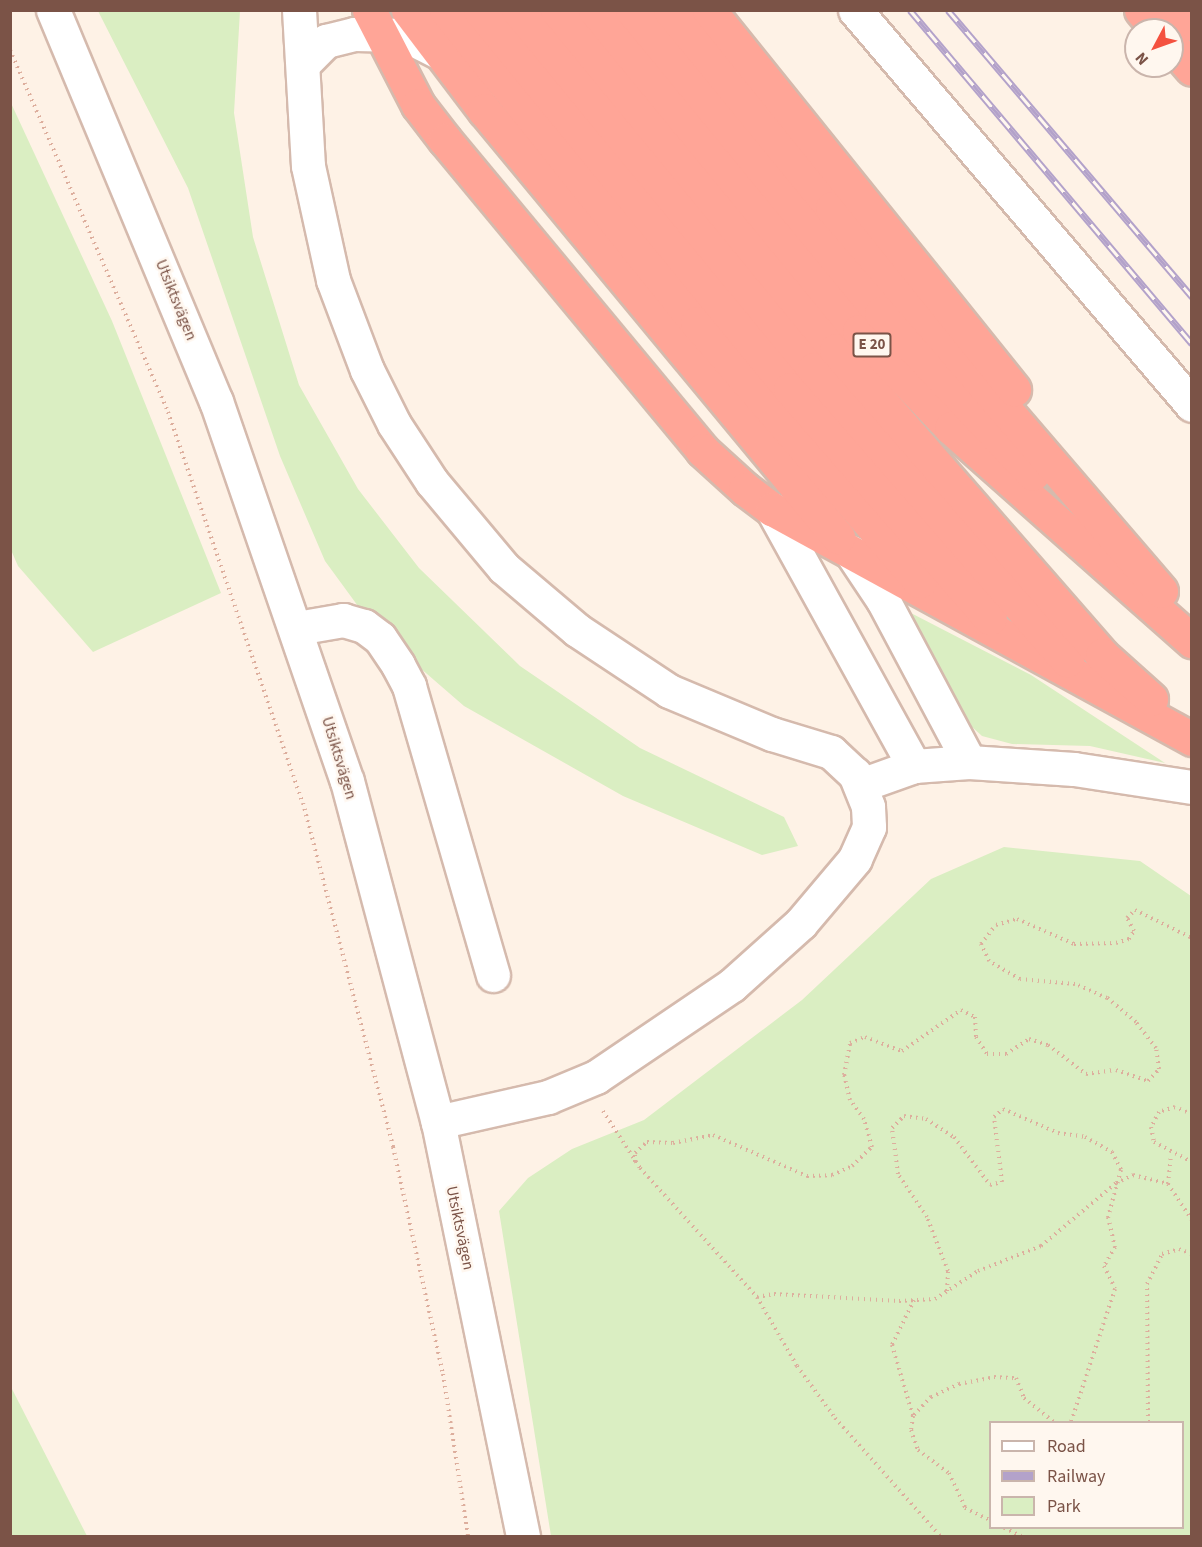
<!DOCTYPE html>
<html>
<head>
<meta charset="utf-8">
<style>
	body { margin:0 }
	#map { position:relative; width:1202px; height:1547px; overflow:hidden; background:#fef2e6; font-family:"Source Sans 3",sans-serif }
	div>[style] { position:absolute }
	.green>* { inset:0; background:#daeec2 }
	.path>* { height:4px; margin-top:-2px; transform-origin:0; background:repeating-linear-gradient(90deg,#ddae9d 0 1.5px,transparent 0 6px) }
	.roads { filter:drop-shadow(2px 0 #d5baad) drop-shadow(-2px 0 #d5baad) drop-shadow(0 2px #d5baad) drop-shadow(0 -2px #d5baad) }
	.minor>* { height:33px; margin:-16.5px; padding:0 16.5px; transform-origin:16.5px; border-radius:16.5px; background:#fff }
	.highway>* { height:33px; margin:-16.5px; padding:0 16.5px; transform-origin:16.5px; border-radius:16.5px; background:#ffa597 }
	.rail>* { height:7px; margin-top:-3.5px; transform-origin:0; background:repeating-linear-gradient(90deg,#fff7ef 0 14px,#b3a2ca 0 28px); box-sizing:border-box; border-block:2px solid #b3a2ca }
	span { translate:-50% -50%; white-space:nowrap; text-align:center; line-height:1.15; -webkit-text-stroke:5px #fff7ef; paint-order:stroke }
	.shield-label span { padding:2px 4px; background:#fff7ef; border:2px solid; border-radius:4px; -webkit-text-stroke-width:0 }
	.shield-label { font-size:15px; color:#7b5347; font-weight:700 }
	.street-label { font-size:16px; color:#7b5347 }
	.frame { position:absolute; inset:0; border:12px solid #7b5347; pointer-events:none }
	.legend { position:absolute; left:989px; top:1421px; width:195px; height:108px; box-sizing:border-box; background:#fff7ef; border:2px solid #cab5ac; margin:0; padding:8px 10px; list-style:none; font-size:18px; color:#7b5347 }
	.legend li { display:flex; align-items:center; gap:12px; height:30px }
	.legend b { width:30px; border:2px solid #cab5ac }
	.north { position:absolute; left:1124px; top:18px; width:60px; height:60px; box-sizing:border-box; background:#fff7ef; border:2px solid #cab5ac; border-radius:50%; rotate:229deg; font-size:16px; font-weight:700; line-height:24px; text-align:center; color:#7b5347 }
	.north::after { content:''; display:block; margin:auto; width:21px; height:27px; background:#f4513f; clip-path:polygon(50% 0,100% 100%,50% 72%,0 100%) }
</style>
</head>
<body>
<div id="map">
	<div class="green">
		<i style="clip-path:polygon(98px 11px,240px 11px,234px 113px,253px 237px,299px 385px,358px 489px,419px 568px,520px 666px,640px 748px,784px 817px,798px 846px,762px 855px,623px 796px,464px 706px,374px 628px,325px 561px,280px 456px,188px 188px)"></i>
		<i style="clip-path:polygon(10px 101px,112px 321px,221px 593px,93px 652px,18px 566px,11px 550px)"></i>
		<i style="clip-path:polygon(907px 611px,1031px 675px,1165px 763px,1090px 746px,1012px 744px,982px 736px,960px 716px)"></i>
		<i style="clip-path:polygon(evenodd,1004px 847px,1140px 861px,1191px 896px,1191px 1536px,551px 1536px,499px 1211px,528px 1178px,572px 1149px,644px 1120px,802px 1000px,931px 879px,1004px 847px,990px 1422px,1182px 1422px,1182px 1528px,990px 1528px,990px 1422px)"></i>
		<i style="clip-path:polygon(10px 1387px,11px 1387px,87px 1536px,11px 1536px)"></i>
	</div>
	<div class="path">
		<i style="left:10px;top:50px;width:395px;rotate:66.4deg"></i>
		<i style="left:168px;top:412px;width:414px;rotate:71deg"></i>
		<i style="left:303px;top:803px;width:356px;rotate:75.3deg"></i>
		<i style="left:393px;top:1147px;width:232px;rotate:77.6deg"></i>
		<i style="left:443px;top:1374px;width:164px;rotate:81.2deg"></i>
		<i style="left:603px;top:1111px;width:68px;rotate:57deg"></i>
		<i style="left:640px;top:1168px;width:174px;rotate:47.8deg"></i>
		<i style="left:757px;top:1297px;width:80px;rotate:59.9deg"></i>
		<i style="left:797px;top:1366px;width:64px;rotate:53.8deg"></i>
		<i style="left:835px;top:1418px;width:158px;rotate:48.3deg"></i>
		<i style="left:1192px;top:1114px;width:18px;rotate:-158deg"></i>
		<i style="left:1175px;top:1107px;width:17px;rotate:163deg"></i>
		<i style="left:1159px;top:1112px;width:17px;rotate:118deg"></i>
		<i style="left:1151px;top:1127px;width:15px;rotate:79deg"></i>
		<i style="left:1154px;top:1142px;width:43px;rotate:27.8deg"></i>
		<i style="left:635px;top:1162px;width:9px;rotate:-90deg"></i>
		<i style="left:635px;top:1153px;width:16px;rotate:-43deg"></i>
		<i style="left:647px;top:1142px;width:26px;rotate:2deg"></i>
		<i style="left:673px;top:1143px;width:41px;rotate:-11.3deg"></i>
		<i style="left:713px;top:1135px;width:103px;rotate:23.6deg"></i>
		<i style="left:807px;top:1176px;width:25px;rotate:-2deg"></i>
		<i style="left:832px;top:1175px;width:22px;rotate:-24deg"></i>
		<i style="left:852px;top:1166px;width:28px;rotate:-44deg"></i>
		<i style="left:872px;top:1147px;width:29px;rotate:-106deg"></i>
		<i style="left:864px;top:1119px;width:24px;rotate:-126deg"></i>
		<i style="left:850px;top:1100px;width:26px;rotate:-103deg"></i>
		<i style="left:844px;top:1075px;width:33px;rotate:-79deg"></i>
		<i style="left:850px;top:1043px;width:16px;rotate:-22deg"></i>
		<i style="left:865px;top:1037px;width:40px;rotate:21deg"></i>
		<i style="left:902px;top:1051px;width:72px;rotate:-34.8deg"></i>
		<i style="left:961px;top:1010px;width:16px;rotate:27deg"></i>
		<i style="left:975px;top:1017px;width:20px;rotate:87deg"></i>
		<i style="left:976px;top:1037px;width:20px;rotate:57deg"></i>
		<i style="left:987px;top:1054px;width:19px"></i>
		<i style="left:1006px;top:1054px;width:27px;rotate:-33deg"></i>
		<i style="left:1029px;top:1039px;width:20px;rotate:18deg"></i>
		<i style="left:1048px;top:1045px;width:48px;rotate:37.3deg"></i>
		<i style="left:1086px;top:1074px;width:30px;rotate:-8deg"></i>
		<i style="left:1116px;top:1070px;width:34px;rotate:19deg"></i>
		<i style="left:1148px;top:1081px;width:16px;rotate:-47deg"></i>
		<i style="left:1159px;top:1069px;width:21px;rotate:-98deg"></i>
		<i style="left:1156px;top:1048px;width:33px;rotate:-128deg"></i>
		<i style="left:1136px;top:1022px;width:38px;rotate:-140deg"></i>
		<i style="left:1107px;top:998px;width:35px;rotate:-156deg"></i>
		<i style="left:1075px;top:984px;width:55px;rotate:-174.8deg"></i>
		<i style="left:1020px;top:979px;width:36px;rotate:-150deg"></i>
		<i style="left:989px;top:961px;width:19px;rotate:-115deg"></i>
		<i style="left:981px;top:944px;width:24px;rotate:-52deg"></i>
		<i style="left:996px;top:925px;width:22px;rotate:-16deg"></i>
		<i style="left:1017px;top:919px;width:62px;rotate:23.7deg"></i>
		<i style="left:1074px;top:944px;width:42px;rotate:-1.4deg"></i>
		<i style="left:1116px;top:943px;width:14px;rotate:-17deg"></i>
		<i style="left:1129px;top:939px;width:9px;rotate:-58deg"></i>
		<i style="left:1134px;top:931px;width:15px;rotate:-118deg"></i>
		<i style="left:1127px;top:918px;width:11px;rotate:-45deg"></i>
		<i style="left:1135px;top:910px;width:64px;rotate:26.2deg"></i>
		<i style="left:1168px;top:1184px;width:29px;rotate:-84deg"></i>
		<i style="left:947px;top:1291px;width:20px;rotate:-87deg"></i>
		<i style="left:948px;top:1271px;width:58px;rotate:-111.3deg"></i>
		<i style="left:927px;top:1217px;width:52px;rotate:-124deg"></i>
		<i style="left:898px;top:1174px;width:46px;rotate:-97.4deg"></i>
		<i style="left:892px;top:1128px;width:17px;rotate:-45deg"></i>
		<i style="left:904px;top:1116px;width:22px;rotate:8deg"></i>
		<i style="left:926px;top:1119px;width:33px;rotate:33deg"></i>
		<i style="left:954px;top:1137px;width:60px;rotate:53.1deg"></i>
		<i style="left:990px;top:1185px;width:12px;rotate:-14deg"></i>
		<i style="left:1002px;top:1182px;width:65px;rotate:-97deg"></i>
		<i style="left:994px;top:1117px;width:12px;rotate:-42deg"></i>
		<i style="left:1003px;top:1109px;width:60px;rotate:23.6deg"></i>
		<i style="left:1058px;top:1133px;width:27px;rotate:8deg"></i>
		<i style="left:1085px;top:1137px;width:31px;rotate:29deg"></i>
		<i style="left:1112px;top:1152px;width:20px;rotate:63deg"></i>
		<i style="left:1121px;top:1170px;width:49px;rotate:105.5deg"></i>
		<i style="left:1108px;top:1217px;width:31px;rotate:77deg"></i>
		<i style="left:1115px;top:1247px;width:22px;rotate:120deg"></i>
		<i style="left:1104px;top:1266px;width:25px;rotate:64deg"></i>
		<i style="left:1115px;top:1289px;width:140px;rotate:108.3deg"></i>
		<i style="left:757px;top:1297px;width:17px;rotate:-10deg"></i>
		<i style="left:774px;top:1294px;width:125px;rotate:3.2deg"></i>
		<i style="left:899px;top:1301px;width:36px;rotate:-3deg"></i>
		<i style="left:935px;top:1299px;width:51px;rotate:-33.1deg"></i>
		<i style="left:978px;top:1271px;width:68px;rotate:-21.6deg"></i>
		<i style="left:1041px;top:1246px;width:98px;rotate:-40deg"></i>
		<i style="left:1116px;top:1183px;width:19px;rotate:-25deg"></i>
		<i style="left:1133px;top:1175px;width:36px;rotate:14deg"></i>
		<i style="left:1168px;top:1184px;width:43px;rotate:56.3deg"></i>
		<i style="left:914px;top:1300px;width:50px;rotate:116.1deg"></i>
		<i style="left:892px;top:1345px;width:74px;rotate:73.5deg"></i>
		<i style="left:913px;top:1416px;width:14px;rotate:98deg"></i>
		<i style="left:911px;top:1430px;width:21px;rotate:71deg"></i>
		<i style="left:918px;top:1450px;width:39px;rotate:37deg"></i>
		<i style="left:949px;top:1473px;width:38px;rotate:65deg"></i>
		<i style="left:965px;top:1508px;width:28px;rotate:26deg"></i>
		<i style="left:914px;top:1415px;width:25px;rotate:-47deg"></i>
		<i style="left:931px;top:1397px;width:31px;rotate:-25deg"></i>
		<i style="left:959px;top:1384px;width:36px;rotate:-11deg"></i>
		<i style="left:994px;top:1377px;width:22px;rotate:3deg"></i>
		<i style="left:1016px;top:1378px;width:22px;rotate:68deg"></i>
		<i style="left:1024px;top:1398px;width:38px;rotate:39deg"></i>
		<i style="left:1148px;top:1422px;width:138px;rotate:-90.4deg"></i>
		<i style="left:1147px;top:1284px;width:34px;rotate:-63deg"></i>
		<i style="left:1162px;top:1254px;width:18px;rotate:-16deg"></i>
		<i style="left:1179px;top:1249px;width:14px;rotate:21deg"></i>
		<i style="left:1004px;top:1528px;width:19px;rotate:25deg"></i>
	</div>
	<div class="roads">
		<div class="minor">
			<i style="left:53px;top:10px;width:424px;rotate:67.4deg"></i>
			<i style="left:216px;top:401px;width:402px;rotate:71deg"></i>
			<i style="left:347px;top:781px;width:353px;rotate:75.1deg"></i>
			<i style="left:438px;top:1122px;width:423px;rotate:78.4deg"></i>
			<i style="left:299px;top:10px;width:156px;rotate:86.7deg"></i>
			<i style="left:308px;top:166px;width:117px;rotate:77.6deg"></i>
			<i style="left:333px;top:280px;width:96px;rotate:69.3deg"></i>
			<i style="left:367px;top:370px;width:60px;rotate:63.4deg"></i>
			<i style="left:394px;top:424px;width:69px;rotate:56.8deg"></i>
			<i style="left:432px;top:482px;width:112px;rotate:50.1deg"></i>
			<i style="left:504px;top:568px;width:96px;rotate:40.3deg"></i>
			<i style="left:577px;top:630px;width:110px;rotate:33.5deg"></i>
			<i style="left:669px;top:691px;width:112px;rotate:22.7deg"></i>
			<i style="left:772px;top:734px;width:62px;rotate:17deg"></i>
			<i style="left:831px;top:752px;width:33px;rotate:43deg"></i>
			<i style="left:855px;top:774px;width:35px;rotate:68deg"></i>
			<i style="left:868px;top:807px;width:20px;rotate:87deg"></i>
			<i style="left:869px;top:827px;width:35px;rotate:114deg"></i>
			<i style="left:855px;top:859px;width:84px;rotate:130.2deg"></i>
			<i style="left:801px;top:923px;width:93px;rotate:138.1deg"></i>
			<i style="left:732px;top:985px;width:164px;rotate:145.9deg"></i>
			<i style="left:596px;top:1077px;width:52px;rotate:157.4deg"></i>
			<i style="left:548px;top:1097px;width:113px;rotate:167.2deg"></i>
			<i style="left:855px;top:10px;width:519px;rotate:49.53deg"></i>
			<i style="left:303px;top:64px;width:33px;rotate:-45deg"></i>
			<i style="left:326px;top:41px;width:29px;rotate:-14deg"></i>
			<i style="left:354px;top:34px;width:51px;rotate:1.1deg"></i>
			<i style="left:405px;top:35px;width:37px;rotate:27deg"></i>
			<i style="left:772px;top:509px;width:294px;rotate:61.1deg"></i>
			<i style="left:851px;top:552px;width:58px;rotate:56.3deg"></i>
			<i style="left:883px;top:600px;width:183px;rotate:62deg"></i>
			<i style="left:297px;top:628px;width:47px;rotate:-9.9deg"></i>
			<i style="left:343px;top:620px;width:22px;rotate:16deg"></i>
			<i style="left:364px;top:626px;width:20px;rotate:37deg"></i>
			<i style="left:380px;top:638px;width:32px;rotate:56deg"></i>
			<i style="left:398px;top:665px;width:24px;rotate:62deg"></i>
			<i style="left:409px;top:686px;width:301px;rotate:73.8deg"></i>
			<i style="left:861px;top:785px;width:56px;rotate:-19.7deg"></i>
			<i style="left:914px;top:766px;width:55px;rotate:-4.2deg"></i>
			<i style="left:969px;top:762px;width:105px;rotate:3.8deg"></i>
			<i style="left:1074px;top:769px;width:119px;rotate:8.7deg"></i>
		</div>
		<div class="highway">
			<i style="left:369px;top:10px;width:107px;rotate:62.7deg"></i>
			<i style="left:418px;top:105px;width:44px;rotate:52.4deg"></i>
			<i style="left:445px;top:140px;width:403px;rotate:50.3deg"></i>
			<i style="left:702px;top:450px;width:58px;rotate:42.2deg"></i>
			<i style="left:745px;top:489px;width:34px;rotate:37deg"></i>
			<i style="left:772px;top:509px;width:479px;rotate:28.7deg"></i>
			<i style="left:408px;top:10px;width:126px;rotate:52.8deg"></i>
			<i style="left:484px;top:110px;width:555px;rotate:50.34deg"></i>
			<i style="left:446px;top:10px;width:401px;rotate:51.3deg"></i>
			<i style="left:697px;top:323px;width:341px;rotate:49.2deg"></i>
			<i style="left:480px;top:10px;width:490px;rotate:50.7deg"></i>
			<i style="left:790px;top:389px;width:304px;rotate:48.9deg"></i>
			<i style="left:518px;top:10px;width:465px;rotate:50.5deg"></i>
			<i style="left:814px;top:369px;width:386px;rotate:49deg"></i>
			<i style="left:557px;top:10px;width:440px;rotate:50.6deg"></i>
			<i style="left:836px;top:350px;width:405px;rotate:48.9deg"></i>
			<i style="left:1102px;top:655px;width:66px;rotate:41.9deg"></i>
			<i style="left:595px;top:10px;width:416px;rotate:50.6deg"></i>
			<i style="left:859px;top:331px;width:134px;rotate:46.5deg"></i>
			<i style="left:951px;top:428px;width:322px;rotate:41.5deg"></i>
			<i style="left:632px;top:10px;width:392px;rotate:50.6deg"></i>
			<i style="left:881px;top:313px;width:221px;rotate:46.6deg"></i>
			<i style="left:670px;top:10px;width:256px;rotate:50.7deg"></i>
			<i style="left:832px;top:208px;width:505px;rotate:49.34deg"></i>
			<i style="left:709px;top:10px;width:487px;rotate:51.2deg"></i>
			<i style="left:1141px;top:10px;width:26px;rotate:50deg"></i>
			<i style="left:1180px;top:10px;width:18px;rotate:49deg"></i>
			<i style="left:1172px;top:46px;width:30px;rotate:49deg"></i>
		</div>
	</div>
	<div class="rail">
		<i style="left:910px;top:10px;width:437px;rotate:49.8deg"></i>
		<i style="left:948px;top:10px;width:377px;rotate:49.6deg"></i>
	</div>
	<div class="shield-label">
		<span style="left:872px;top:345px">E 20</span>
	</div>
	<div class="street-label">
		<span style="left:176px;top:300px;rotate:68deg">Utsiktsvägen</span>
		<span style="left:339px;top:758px;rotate:73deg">Utsiktsvägen</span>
		<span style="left:460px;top:1228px;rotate:78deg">Utsiktsvägen</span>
	</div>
	<div class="frame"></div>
	<ul class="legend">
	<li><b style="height:8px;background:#fff"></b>Road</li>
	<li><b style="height:8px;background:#b3a2ca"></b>Railway</li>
	<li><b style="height:16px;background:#daeec2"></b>Park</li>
	</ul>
	<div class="north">N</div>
</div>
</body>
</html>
